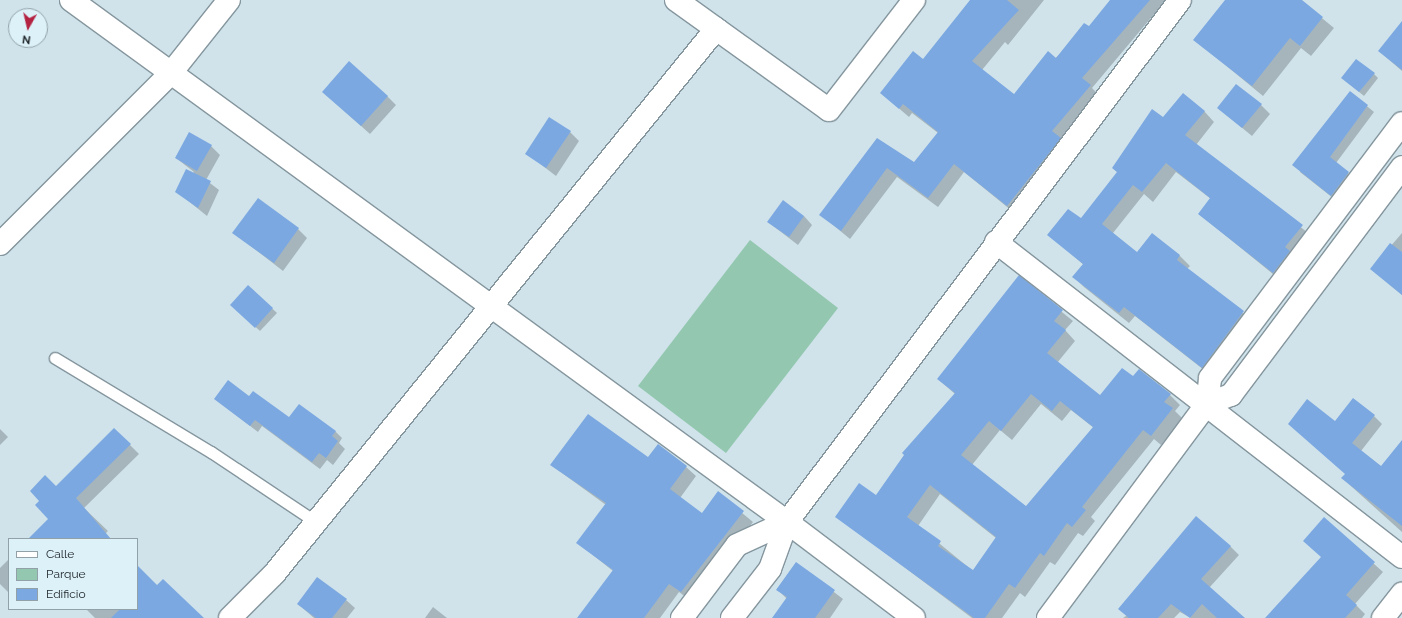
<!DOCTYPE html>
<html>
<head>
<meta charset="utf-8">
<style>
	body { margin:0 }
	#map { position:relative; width:1402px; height:618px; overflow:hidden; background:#d0e3eb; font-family:Raleway,sans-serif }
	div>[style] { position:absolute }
	.green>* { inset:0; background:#93c7af }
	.shadow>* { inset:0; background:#0003 }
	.building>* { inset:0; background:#7ca8e1 }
	.roads { filter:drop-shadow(1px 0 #85969e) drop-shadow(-1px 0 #85969e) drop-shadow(0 1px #85969e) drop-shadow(0 -1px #85969e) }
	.lane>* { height:11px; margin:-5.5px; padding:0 5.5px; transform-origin:5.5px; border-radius:5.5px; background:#fff }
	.street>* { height:22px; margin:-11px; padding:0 11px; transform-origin:11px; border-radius:11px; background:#fff }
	span { translate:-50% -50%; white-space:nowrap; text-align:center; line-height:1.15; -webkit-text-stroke:3px #ddf1f9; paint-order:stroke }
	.legend { position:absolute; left:8px; top:538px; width:130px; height:72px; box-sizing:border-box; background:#ddf1f9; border:1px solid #92a1a7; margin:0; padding:5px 7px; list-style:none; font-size:12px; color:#21282b }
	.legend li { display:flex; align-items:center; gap:8px; height:20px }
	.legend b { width:20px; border:1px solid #92a1a7 }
	.north { position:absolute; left:8px; top:8px; width:40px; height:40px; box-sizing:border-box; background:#ddf1f9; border:1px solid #92a1a7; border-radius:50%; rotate:188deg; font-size:11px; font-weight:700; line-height:16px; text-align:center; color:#21282b }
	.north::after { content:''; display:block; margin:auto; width:14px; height:18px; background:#b42242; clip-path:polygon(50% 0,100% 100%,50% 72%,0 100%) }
</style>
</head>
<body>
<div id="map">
	<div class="green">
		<i style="clip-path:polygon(750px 240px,838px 308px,726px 453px,638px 386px)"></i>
	</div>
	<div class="shadow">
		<i style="clip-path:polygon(972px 0,1044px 0,1008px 45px,1005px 42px,982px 70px,1014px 95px,1089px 28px,1111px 0,1166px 0,1092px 88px,1099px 95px,1017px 215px,964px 172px,938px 207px,897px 177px,850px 239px,821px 215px,877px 139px,915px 163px,938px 133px,912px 113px,909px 117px,881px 93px,924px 60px)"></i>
		<i style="clip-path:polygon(1230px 0,1300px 0,1334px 28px,1311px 56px,1301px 48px,1263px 96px,1195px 40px)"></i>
		<i style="clip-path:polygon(1402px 40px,1402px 71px,1379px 51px)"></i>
		<i style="clip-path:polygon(1374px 74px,1378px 78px,1364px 96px,1347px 82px)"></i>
		<i style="clip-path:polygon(323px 92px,387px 96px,396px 105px,370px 134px)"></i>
		<i style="clip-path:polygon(1350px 92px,1374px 112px,1336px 163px,1355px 179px,1338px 202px,1300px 172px)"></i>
		<i style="clip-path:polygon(1261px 105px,1270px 114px,1252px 136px,1218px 108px)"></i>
		<i style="clip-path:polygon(1204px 111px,1214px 122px,1196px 145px,1312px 236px,1284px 283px,1199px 214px,1211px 199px,1176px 172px,1153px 202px,1144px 194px,1113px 233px,1137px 253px,1152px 234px,1180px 256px,1190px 266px,1187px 269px,1254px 322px,1213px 377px,1135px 316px,1129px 323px,1084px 287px,1074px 277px,1084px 265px,1049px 235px,1081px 220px,1118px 173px,1113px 168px,1163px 119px)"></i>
		<i style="clip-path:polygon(570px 132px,579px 141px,556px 176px,526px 153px)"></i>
		<i style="clip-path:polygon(211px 146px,220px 155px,206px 180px,219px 190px,207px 216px,176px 191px,194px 172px,176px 158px)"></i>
		<i style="clip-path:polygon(804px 216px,812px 225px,798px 245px,768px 222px)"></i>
		<i style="clip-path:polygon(298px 229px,307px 238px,283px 271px,234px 233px)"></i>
		<i style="clip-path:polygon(1402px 233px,1402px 295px,1371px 269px)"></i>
		<i style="clip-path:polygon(evenodd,1019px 277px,1073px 321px,1065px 330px,1075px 341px,1057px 363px,1100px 397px,1133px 378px,1170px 395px,1180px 405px,1175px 411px,1183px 419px,1161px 445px,1154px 439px,1091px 517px,1095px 521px,1083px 536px,1078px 533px,1055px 565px,1050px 562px,1025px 597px,1020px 593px,1002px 618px,972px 618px,836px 516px,876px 496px,955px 394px,938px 379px,1019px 277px,1041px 404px,1062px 421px,1071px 410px,1094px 428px,1026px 508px,972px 465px,1000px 430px,1012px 440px,1041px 404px,1019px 277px,940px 494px,996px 538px,973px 571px,918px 526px,940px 494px)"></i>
		<i style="clip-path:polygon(248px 286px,277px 313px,260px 331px,236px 309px)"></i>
		<i style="clip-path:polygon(249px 398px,290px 419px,335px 431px,342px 438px,339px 443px,345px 449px,333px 465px,327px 460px,320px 469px,262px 426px,258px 432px,215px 399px)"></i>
		<i style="clip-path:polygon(1374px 416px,1382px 424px,1361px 451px,1382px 467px,1402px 453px,1402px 532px,1342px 478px,1346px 474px,1335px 423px)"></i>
		<i style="clip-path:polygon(0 429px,8px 437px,0 445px)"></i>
		<i style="clip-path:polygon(114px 429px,139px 454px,84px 508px,108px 531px,105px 534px,109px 539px,29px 539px,49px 519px,56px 487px)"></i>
		<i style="clip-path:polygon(648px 459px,686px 467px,696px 476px,680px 498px,702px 514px,718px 493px,753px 522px,691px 601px,679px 592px,660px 618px,578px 618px,613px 571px,578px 543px,606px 505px,551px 465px)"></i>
		<i style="clip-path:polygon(1324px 519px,1383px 572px,1355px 604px,1365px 614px,1362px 618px,1267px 618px,1322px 558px)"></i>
		<i style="clip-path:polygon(1230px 546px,1239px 555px,1209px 588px,1244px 618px,1191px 618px,1180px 612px,1174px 618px,1123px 618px)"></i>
		<i style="clip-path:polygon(9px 559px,9px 593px,0 584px,0 568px)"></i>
		<i style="clip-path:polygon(796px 563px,843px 599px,830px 618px,773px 618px,787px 599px,777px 589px)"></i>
		<i style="clip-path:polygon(137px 567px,157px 587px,202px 618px,95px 618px,86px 609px,137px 609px)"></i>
		<i style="clip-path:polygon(346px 600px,355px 608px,347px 618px,314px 618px,298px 604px)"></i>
		<i style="clip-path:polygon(433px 607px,447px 618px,425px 618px)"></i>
	</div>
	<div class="building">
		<i style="clip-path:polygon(970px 0,1007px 0,1019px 10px,972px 61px,1014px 94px,1048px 51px,1056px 58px,1084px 23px,1089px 26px,1110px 0,1150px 0,1082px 78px,1091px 85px,1052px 131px,1061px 138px,1007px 206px,954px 164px,928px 198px,887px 168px,841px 231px,819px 215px,877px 138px,914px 162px,938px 132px,903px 104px,899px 109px,880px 93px,913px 51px,923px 59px)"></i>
		<i style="clip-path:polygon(1225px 0,1302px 0,1323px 17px,1300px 46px,1290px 38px,1252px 86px,1193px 40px)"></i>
		<i style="clip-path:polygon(1402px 21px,1402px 70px,1378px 51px)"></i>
		<i style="clip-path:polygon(1356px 59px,1375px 73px,1359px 92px,1341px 78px)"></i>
		<i style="clip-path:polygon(349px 61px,388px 96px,361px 126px,322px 92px)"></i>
		<i style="clip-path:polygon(1236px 84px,1262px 104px,1242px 128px,1217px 108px)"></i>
		<i style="clip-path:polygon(1350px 91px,1368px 105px,1330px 157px,1349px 172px,1331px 196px,1292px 165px)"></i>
		<i style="clip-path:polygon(1183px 93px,1205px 111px,1185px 135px,1303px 225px,1285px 247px,1290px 251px,1273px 273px,1198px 214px,1210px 198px,1166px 163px,1142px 192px,1133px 185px,1102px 224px,1137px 252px,1152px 233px,1180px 255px,1177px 260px,1244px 311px,1202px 368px,1124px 307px,1119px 313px,1072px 277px,1083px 264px,1047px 235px,1068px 209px,1081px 218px,1117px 172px,1112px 168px,1152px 109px,1163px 117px)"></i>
		<i style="clip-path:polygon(549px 117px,571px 131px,546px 168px,525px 154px)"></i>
		<i style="clip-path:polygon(189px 132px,212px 145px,197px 171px,175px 158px)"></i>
		<i style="clip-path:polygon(186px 169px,211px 181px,198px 208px,175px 192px)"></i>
		<i style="clip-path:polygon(258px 198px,299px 228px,274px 263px,232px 233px)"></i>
		<i style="clip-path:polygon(783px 200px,804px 216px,789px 237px,767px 222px)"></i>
		<i style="clip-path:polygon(1390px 243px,1402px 252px,1402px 295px,1370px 269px)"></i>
		<i style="clip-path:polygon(evenodd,1019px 275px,1063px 310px,1054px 321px,1066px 330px,1047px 353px,1100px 395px,1122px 368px,1133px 376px,1139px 369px,1171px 394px,1164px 402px,1173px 408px,1151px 436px,1143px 430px,1082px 507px,1086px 510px,1072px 527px,1067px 523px,1044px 556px,1040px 553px,1015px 588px,1009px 584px,985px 618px,974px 618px,835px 517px,859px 483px,876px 495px,904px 455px,902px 453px,955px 393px,937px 379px,1019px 275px,1031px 394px,1052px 411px,1060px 401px,1093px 427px,1026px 506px,961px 455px,989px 421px,1001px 431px,1031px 394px,1019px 275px,930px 485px,996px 537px,973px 570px,938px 546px,941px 541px,907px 517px,930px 485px)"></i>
		<i style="clip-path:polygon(248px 285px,273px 308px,255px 328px,230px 305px)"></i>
		<i style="clip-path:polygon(228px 380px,249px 396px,253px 391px,289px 417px,299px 404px,336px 431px,332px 436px,338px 441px,326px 458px,319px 453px,312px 462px,255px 420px,250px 426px,214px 399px)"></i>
		<i style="clip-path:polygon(1353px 398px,1375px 415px,1352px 443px,1381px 466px,1402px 440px,1402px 526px,1341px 478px,1345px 474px,1288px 424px,1307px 399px,1335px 421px)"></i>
		<i style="clip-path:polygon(588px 414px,648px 457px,658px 444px,687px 466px,670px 489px,702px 513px,718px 491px,744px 511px,681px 592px,669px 584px,644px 618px,577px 618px,613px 570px,576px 543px,606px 503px,550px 465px)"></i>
		<i style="clip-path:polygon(114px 428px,131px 444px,76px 498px,111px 539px,28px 539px,48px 519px,35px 505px,39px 501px,30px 491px,45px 475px,56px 486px)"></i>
		<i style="clip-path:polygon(1196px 516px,1231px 546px,1201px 579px,1245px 618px,1217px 618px,1202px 604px,1190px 618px,1171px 604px,1158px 618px,1129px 618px,1118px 609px)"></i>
		<i style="clip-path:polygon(1324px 517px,1375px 562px,1346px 595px,1357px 605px,1345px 618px,1265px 618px,1321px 557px,1303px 541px)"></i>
		<i style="clip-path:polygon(796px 562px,835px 590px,815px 618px,772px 618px,787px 597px,776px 590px)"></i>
		<i style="clip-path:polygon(137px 565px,157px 585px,163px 579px,204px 618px,111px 618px,120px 609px,137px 609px)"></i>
		<i style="clip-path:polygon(317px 577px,347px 599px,332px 618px,316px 618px,297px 604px)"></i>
	</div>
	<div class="roads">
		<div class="lane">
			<i style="left:55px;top:358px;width:182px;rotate:31.1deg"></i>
			<i style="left:211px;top:452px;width:126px;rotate:33.7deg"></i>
		</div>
		<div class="street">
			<i style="left:71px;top:0;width:886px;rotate:36.09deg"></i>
			<i style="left:787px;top:522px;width:159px;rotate:37.1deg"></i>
			<i style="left:676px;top:0;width:188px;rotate:35.7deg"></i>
			<i style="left:829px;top:110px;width:139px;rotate:-52.3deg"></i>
			<i style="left:996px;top:242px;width:514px;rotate:37.81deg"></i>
			<i style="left:0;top:244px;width:242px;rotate:-45deg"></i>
			<i style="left:171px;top:73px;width:93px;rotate:-51.5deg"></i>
			<i style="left:1207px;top:404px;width:26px;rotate:-21deg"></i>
			<i style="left:1231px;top:395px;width:285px;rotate:-53.1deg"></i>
			<i style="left:230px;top:618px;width:62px;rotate:-45deg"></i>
			<i style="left:274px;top:574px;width:702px;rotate:-50.96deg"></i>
			<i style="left:682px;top:618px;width:91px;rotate:-53deg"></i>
			<i style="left:737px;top:545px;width:55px;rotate:-24.7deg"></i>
			<i style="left:732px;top:618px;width:62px;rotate:-52.2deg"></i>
			<i style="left:770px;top:569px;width:50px;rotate:-70.1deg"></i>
			<i style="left:787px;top:522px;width:653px;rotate:-53.02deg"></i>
			<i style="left:1048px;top:618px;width:267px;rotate:-53.4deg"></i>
			<i style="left:1207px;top:404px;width:26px;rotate:-83deg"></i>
			<i style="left:1210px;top:378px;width:319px;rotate:-53deg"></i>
			<i style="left:1383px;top:618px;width:31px;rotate:-52deg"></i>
		</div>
	</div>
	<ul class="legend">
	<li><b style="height:5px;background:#fff"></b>Calle</li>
	<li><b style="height:11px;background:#93c7af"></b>Parque</li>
	<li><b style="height:11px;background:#7ca8e1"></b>Edificio</li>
	</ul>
	<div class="north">N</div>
</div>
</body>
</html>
